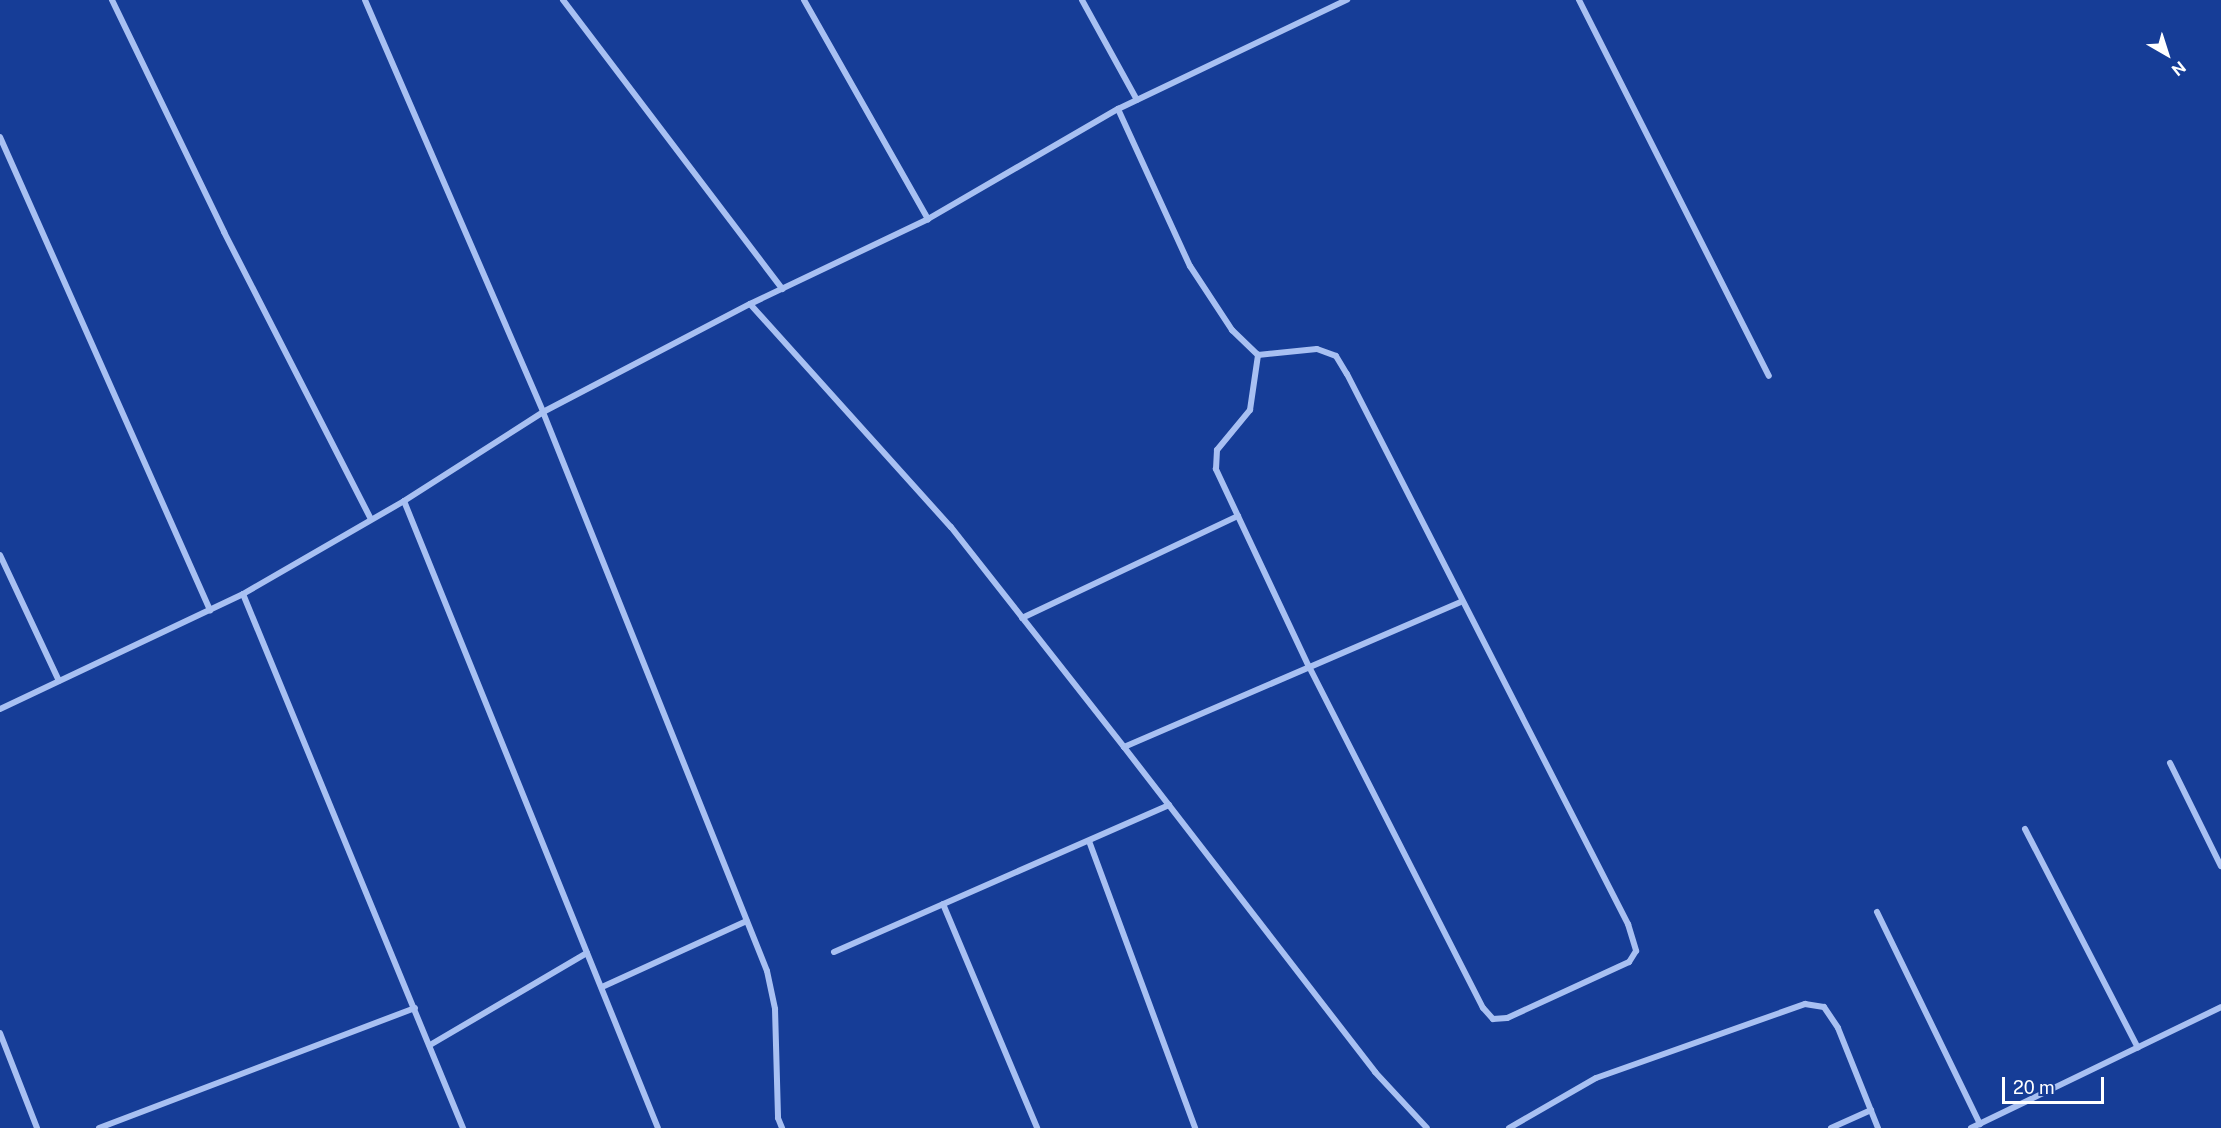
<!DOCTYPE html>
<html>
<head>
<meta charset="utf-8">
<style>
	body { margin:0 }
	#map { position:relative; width:2221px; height:1128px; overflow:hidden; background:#163d97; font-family:"Public Sans",sans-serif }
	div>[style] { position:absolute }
	.street>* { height:6px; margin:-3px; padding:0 3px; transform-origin:3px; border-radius:3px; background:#a8c0f2 }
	span { translate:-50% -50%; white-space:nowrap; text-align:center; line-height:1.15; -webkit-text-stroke:4.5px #163d97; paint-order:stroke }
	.north { position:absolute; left:2137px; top:24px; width:60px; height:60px; -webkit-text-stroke:4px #163d97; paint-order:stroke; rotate:141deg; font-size:16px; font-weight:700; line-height:24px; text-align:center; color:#fff }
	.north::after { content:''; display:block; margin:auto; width:21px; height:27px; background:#fff; clip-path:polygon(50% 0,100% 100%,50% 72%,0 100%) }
	.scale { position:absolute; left:2002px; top:1077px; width:102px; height:27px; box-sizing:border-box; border:3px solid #fff; border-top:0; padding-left:8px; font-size:18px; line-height:21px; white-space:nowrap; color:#fff; -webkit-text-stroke:4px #163d97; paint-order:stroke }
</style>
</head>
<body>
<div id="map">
	<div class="street">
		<i style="left:112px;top:0;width:258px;rotate:64.2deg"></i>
		<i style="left:224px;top:232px;width:322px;rotate:62.9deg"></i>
		<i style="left:365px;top:0;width:449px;rotate:66.6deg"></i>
		<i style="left:543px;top:412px;width:602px;rotate:68.16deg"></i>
		<i style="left:767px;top:971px;width:39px;rotate:78deg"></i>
		<i style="left:775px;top:1009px;width:109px;rotate:88.4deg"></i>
		<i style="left:778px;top:1118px;width:11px;rotate:68deg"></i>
		<i style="left:563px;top:0;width:363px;rotate:52.8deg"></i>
		<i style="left:804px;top:0;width:252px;rotate:60.5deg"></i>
		<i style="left:1082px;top:0;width:114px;rotate:61.2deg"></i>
		<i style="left:1579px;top:0;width:421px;rotate:63.2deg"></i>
		<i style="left:1118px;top:109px;width:173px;rotate:65.4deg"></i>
		<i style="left:1190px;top:266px;width:77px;rotate:56.7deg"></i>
		<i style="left:1232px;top:330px;width:36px;rotate:44deg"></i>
		<i style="left:1258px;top:355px;width:59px;rotate:-5.8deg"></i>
		<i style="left:1317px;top:349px;width:20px;rotate:20deg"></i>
		<i style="left:1336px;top:356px;width:21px;rotate:59deg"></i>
		<i style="left:1347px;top:374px;width:618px;rotate:62.94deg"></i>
		<i style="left:1628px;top:924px;width:28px;rotate:73deg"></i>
		<i style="left:1636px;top:951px;width:13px;rotate:122deg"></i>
		<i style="left:1629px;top:962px;width:134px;rotate:155.3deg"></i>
		<i style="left:1507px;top:1018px;width:14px;rotate:176deg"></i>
		<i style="left:1493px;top:1019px;width:15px;rotate:-132deg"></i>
		<i style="left:1483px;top:1008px;width:383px;rotate:-117deg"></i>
		<i style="left:1309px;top:667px;width:219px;rotate:-115.2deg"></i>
		<i style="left:1216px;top:469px;width:19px;rotate:-87deg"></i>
		<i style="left:1217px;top:450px;width:52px;rotate:-50.5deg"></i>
		<i style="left:1250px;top:410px;width:56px;rotate:-81.7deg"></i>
		<i style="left:0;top:137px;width:518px;rotate:66.06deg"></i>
		<i style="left:750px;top:304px;width:300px;rotate:48deg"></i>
		<i style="left:951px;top:527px;width:280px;rotate:51.8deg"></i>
		<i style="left:1124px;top:747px;width:366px;rotate:-23.3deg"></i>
		<i style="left:404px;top:501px;width:676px;rotate:67.95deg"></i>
		<i style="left:0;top:555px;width:139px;rotate:64.9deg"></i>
		<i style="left:243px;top:594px;width:578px;rotate:67.61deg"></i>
		<i style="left:1022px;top:618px;width:239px;rotate:-25.3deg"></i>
		<i style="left:0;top:709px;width:269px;rotate:-25.3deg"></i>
		<i style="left:243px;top:594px;width:186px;rotate:-30deg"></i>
		<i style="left:404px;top:501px;width:165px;rotate:-32.6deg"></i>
		<i style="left:543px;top:412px;width:233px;rotate:-27.6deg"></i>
		<i style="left:750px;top:304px;width:197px;rotate:-25.5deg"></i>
		<i style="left:928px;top:219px;width:220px;rotate:-30.1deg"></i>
		<i style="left:1118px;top:109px;width:254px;rotate:-25.5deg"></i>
		<i style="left:1124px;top:747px;width:411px;rotate:52.3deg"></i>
		<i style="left:1375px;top:1072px;width:76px;rotate:47.1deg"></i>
		<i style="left:2170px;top:763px;width:115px;rotate:63.7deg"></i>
		<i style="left:2025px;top:829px;width:246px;rotate:62.7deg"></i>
		<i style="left:1089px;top:841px;width:306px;rotate:69.7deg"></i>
		<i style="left:943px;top:904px;width:243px;rotate:67.2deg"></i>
		<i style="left:1877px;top:912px;width:236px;rotate:64.1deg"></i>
		<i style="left:834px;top:952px;width:366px;rotate:-23.7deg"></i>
		<i style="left:602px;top:987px;width:159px;rotate:-24.5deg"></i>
		<i style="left:0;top:1033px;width:102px;rotate:68.7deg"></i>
		<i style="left:430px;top:1045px;width:182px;rotate:-30.4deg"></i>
		<i style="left:99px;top:1128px;width:338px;rotate:-20.8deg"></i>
		<i style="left:1509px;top:1128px;width:100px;rotate:-29.9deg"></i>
		<i style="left:1596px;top:1078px;width:222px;rotate:-19.5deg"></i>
		<i style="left:1805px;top:1004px;width:19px;rotate:9deg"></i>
		<i style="left:1824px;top:1007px;width:25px;rotate:56deg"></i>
		<i style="left:1838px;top:1028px;width:108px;rotate:68.2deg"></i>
		<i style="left:1831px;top:1128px;width:44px;rotate:-24.2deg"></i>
		<i style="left:1971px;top:1128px;width:278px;rotate:-25.8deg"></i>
	</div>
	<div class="north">N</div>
	<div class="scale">20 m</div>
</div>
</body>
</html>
